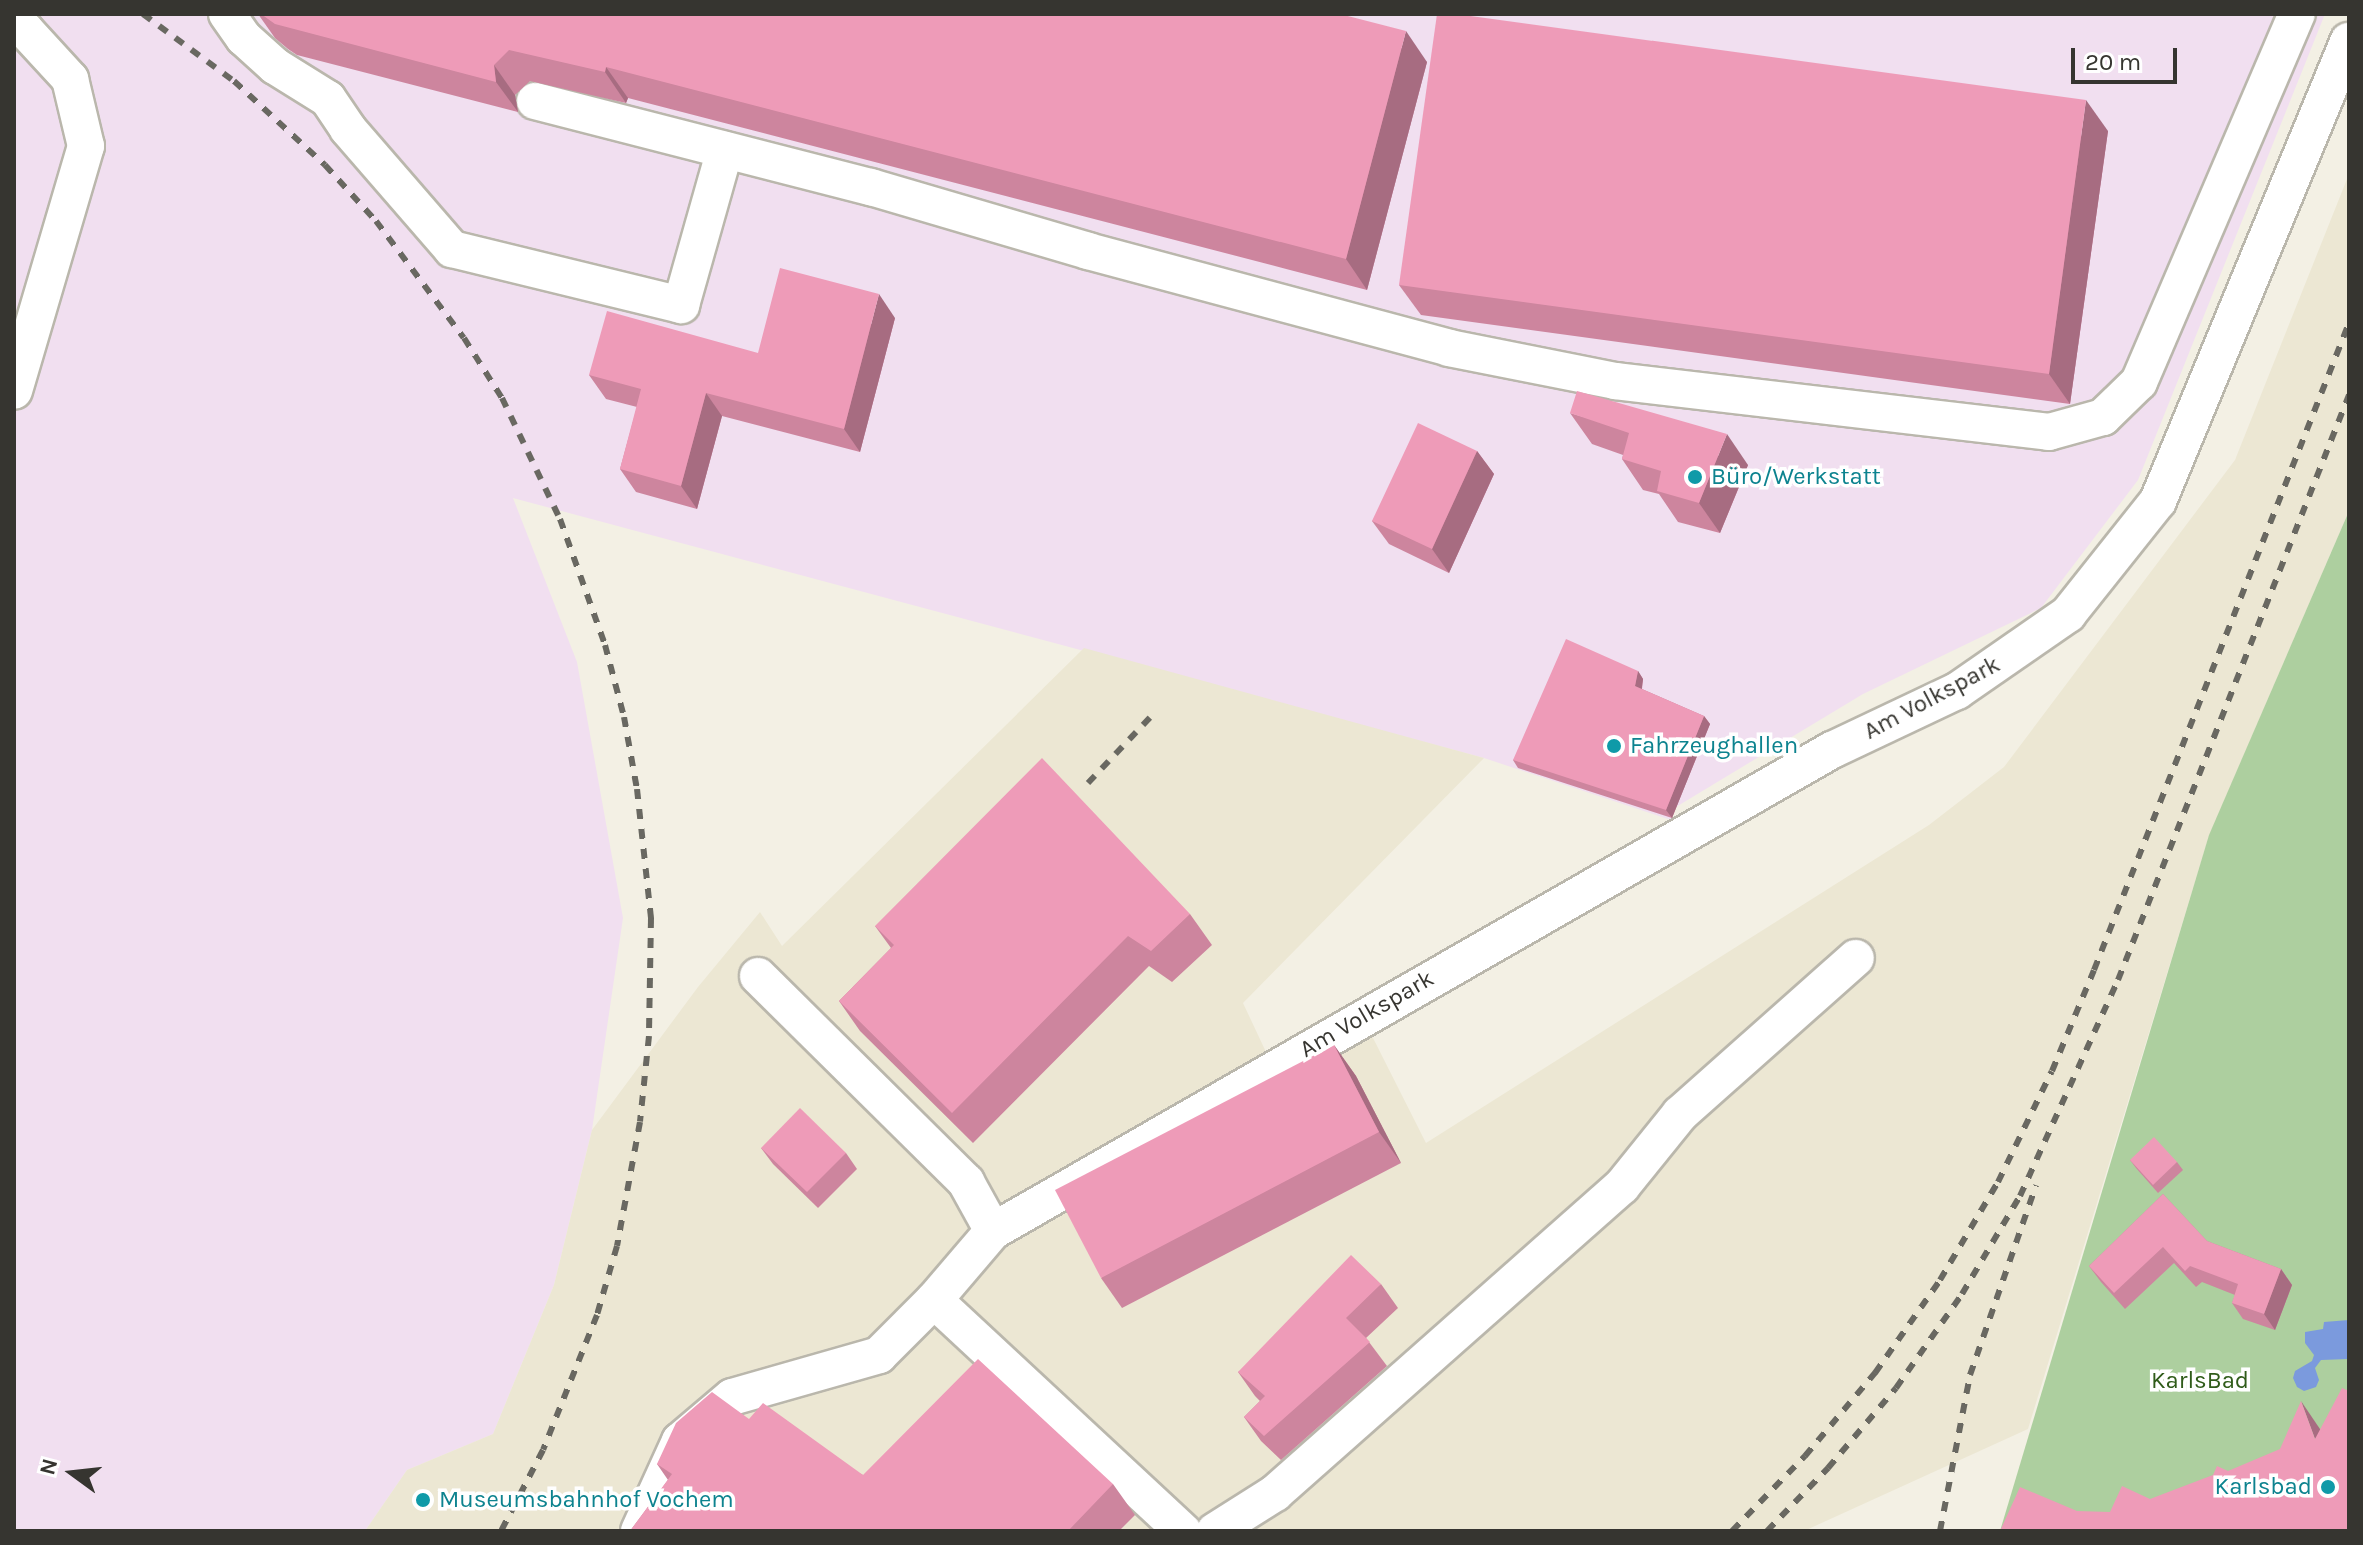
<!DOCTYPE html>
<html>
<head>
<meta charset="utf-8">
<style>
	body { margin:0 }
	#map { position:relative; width:2363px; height:1545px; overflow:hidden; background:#f3f0e4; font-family:Karla,sans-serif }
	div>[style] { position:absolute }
	.industrial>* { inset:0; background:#f1dff0 }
	.built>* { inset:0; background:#ece7d3 }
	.green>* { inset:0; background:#adcf9f }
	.water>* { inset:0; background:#7b9add }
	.roads { filter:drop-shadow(2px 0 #bab7ac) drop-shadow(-2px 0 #bab7ac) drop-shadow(0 2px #bab7ac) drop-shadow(0 -2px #bab7ac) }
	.minor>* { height:36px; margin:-18px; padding:0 18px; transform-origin:18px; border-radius:18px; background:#fff }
	.rail>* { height:6px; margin-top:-3px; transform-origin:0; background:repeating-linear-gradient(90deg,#696861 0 10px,transparent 0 20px) }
	.wall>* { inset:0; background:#cd859e }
	.shaded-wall>* { inset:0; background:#a76c81 }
	.building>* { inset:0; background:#ee9bb8 }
	.dots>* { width:22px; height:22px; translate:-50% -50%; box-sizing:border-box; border:4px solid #fff; border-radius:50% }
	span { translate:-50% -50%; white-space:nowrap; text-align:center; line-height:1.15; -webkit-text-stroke:7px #fff; paint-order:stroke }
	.culture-label { font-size:24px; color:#0d838f }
	.left { translate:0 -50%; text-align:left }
	.right { translate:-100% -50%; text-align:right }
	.street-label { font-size:24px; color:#363530 }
	.park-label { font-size:24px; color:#305c1a }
	.frame { position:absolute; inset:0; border:16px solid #363530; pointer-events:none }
	.north { position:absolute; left:32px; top:1433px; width:80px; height:80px; -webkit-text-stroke:6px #fff; paint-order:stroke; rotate:285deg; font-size:22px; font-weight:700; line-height:32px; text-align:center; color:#363530 }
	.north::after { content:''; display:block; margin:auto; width:28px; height:36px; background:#363530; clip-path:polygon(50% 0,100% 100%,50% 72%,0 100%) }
	.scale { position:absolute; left:2071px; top:48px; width:106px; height:36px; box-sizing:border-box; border:4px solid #363530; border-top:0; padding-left:10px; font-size:24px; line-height:28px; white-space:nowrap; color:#363530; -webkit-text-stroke:6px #fff; paint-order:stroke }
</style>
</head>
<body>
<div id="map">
	<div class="industrial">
		<i style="clip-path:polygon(14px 14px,2325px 14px,2138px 480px,2041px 608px,1863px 694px,1671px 810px,1671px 820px,1484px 758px,513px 498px,577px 662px,623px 918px,592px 1130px,554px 1285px,493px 1434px,407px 1470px,365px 1531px,14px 1531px)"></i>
	</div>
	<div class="built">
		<i style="clip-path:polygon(2349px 174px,2349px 511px,2209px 836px,2028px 1429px,1804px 1531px,365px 1531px,407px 1470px,493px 1434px,554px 1285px,592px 1130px,698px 987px,760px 912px,782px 946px,1084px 648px,1484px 758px,1243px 1003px,1281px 1084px,1372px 1036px,1426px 1143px,1929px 825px,2004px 767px,2235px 460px)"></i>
	</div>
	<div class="green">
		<i style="clip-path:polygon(2349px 511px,2349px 1531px,2000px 1531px,2209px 835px)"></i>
	</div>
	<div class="water">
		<i style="clip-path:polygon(2349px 1320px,2349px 1359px,2321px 1360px,2315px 1368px,2319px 1380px,2316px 1387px,2304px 1391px,2297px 1387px,2293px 1378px,2295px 1371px,2312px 1361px,2314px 1355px,2305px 1343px,2305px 1332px,2323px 1329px,2324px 1322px)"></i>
	</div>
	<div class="roads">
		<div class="minor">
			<i style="left:227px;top:14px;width:29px;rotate:55deg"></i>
			<i style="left:244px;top:38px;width:42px;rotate:42.1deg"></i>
			<i style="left:275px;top:66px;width:62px;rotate:31.9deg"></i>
			<i style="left:328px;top:99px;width:36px;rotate:56deg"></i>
			<i style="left:348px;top:129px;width:159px;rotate:49.1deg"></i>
			<i style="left:452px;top:249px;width:236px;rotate:13.7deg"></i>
			<i style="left:681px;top:305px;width:161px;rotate:-74.2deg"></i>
			<i style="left:14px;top:24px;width:13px;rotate:29deg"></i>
			<i style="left:25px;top:30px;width:67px;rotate:47.4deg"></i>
			<i style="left:70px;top:79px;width:69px;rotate:76.6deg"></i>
			<i style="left:86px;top:146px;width:255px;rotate:106.4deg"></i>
			<i style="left:535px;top:101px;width:347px;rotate:14.4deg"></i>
			<i style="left:871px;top:187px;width:226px;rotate:16.4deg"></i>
			<i style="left:1088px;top:251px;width:374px;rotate:15deg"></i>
			<i style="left:1449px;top:348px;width:169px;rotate:11.2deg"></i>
			<i style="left:1615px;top:381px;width:437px;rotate:6.7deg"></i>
			<i style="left:2049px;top:432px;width:56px;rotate:-15.5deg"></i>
			<i style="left:2103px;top:417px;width:50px;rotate:-44.2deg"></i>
			<i style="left:2139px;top:382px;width:400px;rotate:-66.8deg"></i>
			<i style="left:758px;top:976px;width:293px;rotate:44.7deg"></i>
			<i style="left:966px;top:1182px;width:56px;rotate:61.1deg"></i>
			<i style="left:934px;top:1300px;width:340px;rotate:42.9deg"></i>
			<i style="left:639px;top:1531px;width:99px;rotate:-65.5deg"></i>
			<i style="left:680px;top:1441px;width:68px;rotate:-40.2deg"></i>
			<i style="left:732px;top:1397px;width:153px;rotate:-15.9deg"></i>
			<i style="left:879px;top:1355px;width:78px;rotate:-45deg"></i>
			<i style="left:934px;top:1300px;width:91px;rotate:-49.5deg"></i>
			<i style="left:993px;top:1231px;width:967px;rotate:-29.83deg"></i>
			<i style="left:1832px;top:750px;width:138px;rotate:-25.3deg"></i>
			<i style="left:1957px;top:691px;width:135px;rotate:-34.7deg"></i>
			<i style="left:2068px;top:614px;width:144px;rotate:-51.5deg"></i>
			<i style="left:2158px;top:501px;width:498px;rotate:-67.5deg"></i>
			<i style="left:1215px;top:1531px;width:71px;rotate:-32.3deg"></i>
			<i style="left:1275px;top:1493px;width:463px;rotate:-41.5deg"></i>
			<i style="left:1622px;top:1186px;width:92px;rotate:-51.1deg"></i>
			<i style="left:1680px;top:1114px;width:235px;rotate:-41.6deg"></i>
		</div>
	</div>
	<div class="rail">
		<i style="left:143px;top:14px;width:113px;rotate:36.4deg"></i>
		<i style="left:234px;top:81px;width:124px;rotate:42.7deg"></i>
		<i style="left:325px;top:165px;width:76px;rotate:47.7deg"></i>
		<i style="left:376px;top:221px;width:146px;rotate:53.1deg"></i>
		<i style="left:464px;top:338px;width:71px;rotate:57.7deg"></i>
		<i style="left:502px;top:398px;width:134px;rotate:64.4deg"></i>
		<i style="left:560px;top:519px;width:134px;rotate:70.3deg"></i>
		<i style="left:605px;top:645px;width:74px;rotate:75.2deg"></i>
		<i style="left:624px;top:717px;width:73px;rotate:79.8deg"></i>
		<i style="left:637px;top:789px;width:130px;rotate:83.8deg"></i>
		<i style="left:651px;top:918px;width:118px;rotate:91deg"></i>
		<i style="left:649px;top:1036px;width:86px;rotate:96deg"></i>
		<i style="left:640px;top:1122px;width:126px;rotate:100.5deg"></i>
		<i style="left:617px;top:1246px;width:72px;rotate:106.2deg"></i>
		<i style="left:597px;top:1315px;width:145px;rotate:111.8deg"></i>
		<i style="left:543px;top:1450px;width:91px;rotate:117.4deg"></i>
		<i style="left:1088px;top:783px;width:99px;rotate:-46.6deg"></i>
		<i style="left:1732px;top:1531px;width:105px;rotate:-45.8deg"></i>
		<i style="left:1805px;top:1456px;width:109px;rotate:-49.9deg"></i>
		<i style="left:1875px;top:1373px;width:113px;rotate:-55deg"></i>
		<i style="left:1940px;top:1280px;width:114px;rotate:-59.4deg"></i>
		<i style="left:1998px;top:1182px;width:123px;rotate:-64.1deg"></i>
		<i style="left:2052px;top:1071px;width:109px;rotate:-67.4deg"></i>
		<i style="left:2094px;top:970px;width:695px;rotate:-68.49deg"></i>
		<i style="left:1767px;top:1531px;width:88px;rotate:-45.9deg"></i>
		<i style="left:1828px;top:1468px;width:105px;rotate:-49.6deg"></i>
		<i style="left:1896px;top:1388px;width:115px;rotate:-54.9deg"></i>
		<i style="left:1962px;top:1294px;width:114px;rotate:-59.4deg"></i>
		<i style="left:2020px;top:1196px;width:237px;rotate:-65.6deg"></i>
		<i style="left:2118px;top:980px;width:629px;rotate:-68.45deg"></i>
		<i style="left:1940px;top:1531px;width:159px;rotate:-79.1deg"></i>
		<i style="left:1970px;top:1375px;width:201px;rotate:-70.8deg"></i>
	</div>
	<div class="wall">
		<i style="clip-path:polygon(258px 14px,1340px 14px,1427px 62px,1367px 290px,628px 98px,626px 103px,530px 81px,515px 95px,518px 112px,297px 55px,288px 49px,275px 38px)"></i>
		<i style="clip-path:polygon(2108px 131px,2070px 404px,1421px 315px,1399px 285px)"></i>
		<i style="clip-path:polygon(895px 318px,860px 452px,722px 416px,697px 509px,636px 492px,620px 469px,637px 407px,606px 399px,589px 375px,758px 353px)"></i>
		<i style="clip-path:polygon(1570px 413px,1748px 465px,1720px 533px,1678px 522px,1659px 494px,1643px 490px,1622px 459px,1623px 455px,1592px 444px)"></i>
		<i style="clip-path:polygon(1477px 451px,1494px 474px,1449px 573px,1389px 544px,1372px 521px)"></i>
		<i style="clip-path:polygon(1638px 671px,1643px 679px,1642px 689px,1704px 716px,1710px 724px,1672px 818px,1518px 768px,1513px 760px)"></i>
		<i style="clip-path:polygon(1190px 914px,1212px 945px,1172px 982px,1149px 966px,973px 1143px,860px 1031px,839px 1001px,891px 948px,875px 926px)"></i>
		<i style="clip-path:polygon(1334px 1045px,1356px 1076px,1401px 1163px,1122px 1308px,1101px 1278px)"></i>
		<i style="clip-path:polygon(761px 1148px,846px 1153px,857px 1169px,818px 1208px,773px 1164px)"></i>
		<i style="clip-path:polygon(2130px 1160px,2177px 1162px,2183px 1170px,2158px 1193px,2136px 1168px)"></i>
		<i style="clip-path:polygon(2163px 1194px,2207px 1241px,2281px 1269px,2292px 1285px,2275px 1330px,2243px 1319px,2232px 1303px,2235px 1295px,2202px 1282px,2196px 1287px,2174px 1263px,2125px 1309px,2101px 1282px,2089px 1266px)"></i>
		<i style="clip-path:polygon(1381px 1284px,1398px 1308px,1366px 1338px,1387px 1366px,1281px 1460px,1261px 1441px,1244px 1417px,1260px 1401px,1255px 1396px,1238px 1372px)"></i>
		<i style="clip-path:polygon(749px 1419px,863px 1475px,1113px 1484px,1135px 1515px,1119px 1531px,630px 1531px,668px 1480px,657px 1464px)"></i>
	</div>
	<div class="shaded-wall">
		<i style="clip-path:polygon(1406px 31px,1427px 62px,1367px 290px,1346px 259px)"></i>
		<i style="clip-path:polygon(494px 65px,515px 95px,518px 112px,496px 82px)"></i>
		<i style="clip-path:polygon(606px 67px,628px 98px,626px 103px,605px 72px)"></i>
		<i style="clip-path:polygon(2086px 100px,2108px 131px,2070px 404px,2049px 374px)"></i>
		<i style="clip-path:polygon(879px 294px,895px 318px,860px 452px,844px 429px)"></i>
		<i style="clip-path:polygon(706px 393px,722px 416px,697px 509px,681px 486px)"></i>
		<i style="clip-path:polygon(1727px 434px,1748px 465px,1720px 533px,1699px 503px)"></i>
		<i style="clip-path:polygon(1477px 451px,1494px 474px,1449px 573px,1432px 549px)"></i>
		<i style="clip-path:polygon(1638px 671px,1643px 679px,1641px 694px,1635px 686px)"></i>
		<i style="clip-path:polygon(1704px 716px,1710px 724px,1672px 818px,1666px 810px)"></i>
		<i style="clip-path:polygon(1334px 1045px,1356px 1076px,1401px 1163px,1379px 1132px)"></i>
		<i style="clip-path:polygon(2281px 1269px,2292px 1285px,2275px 1330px,2264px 1314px)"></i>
		<i style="clip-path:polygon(2301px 1401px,2322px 1432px,2315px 1439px)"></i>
	</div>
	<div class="building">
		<i style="clip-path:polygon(261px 14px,1340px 14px,1406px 31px,1346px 259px,606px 67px,605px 72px,509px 50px,494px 65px,496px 82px,275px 24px)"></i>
		<i style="clip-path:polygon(1437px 14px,1456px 14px,2086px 100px,2049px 374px,1399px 285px)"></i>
		<i style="clip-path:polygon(780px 268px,879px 294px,844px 429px,706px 393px,681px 486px,620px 469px,641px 389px,589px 375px,607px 311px,758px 353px)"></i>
		<i style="clip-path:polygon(1577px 391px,1727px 434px,1699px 503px,1657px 491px,1661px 471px,1622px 459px,1629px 433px,1570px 413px)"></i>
		<i style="clip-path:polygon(1418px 423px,1477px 451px,1432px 549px,1372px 521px)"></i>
		<i style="clip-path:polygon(1566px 639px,1638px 671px,1635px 686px,1704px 716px,1666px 810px,1513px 760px)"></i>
		<i style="clip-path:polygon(1042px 758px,1190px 914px,1151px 951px,1128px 936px,952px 1113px,839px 1001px,894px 945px,875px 926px)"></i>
		<i style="clip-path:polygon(1334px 1045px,1379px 1132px,1101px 1278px,1055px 1190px)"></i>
		<i style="clip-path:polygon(800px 1108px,846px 1153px,807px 1192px,761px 1148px)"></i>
		<i style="clip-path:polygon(2154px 1137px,2177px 1162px,2153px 1185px,2130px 1160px)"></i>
		<i style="clip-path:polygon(2163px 1194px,2207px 1241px,2281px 1269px,2264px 1314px,2232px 1303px,2238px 1284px,2190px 1266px,2185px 1271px,2163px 1247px,2114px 1293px,2089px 1266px)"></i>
		<i style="clip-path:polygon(1351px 1255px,1381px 1284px,1346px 1318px,1370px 1342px,1264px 1436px,1244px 1417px,1265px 1396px,1238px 1372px)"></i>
		<i style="clip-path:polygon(978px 1359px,1113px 1484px,1068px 1531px,630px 1531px,672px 1474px,657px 1464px,676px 1423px,712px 1392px,749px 1419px,763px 1403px,863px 1475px)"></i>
		<i style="clip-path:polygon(2342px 1388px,2349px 1391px,2349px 1531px,2000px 1531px,2020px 1487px,2077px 1511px,2110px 1512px,2122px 1486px,2150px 1499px,2213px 1475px,2217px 1466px,2228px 1471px,2280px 1449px,2301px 1401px,2315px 1439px)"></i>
	</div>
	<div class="dots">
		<i style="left:1695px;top:477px;background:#0f9aa8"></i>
		<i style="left:1614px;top:746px;background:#0f9aa8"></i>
		<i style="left:2328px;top:1487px;background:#0f9aa8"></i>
		<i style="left:423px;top:1500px;background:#0f9aa8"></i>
	</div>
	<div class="culture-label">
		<span class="left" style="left:1711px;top:477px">Büro/Werkstatt</span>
		<span class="left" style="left:1630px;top:746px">Fahrzeughallen</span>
		<span class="right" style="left:2312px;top:1487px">Karlsbad</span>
		<span class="left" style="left:439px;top:1500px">Museumsbahnhof Vochem</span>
	</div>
	<div class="street-label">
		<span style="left:1932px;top:698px;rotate:-28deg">Am Volkspark</span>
		<span style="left:1367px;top:1014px;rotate:-30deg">Am Volkspark</span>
	</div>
	<div class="park-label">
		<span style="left:2200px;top:1381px">KarlsBad</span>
	</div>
	<div class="frame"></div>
	<div class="north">N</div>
	<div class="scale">20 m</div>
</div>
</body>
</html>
